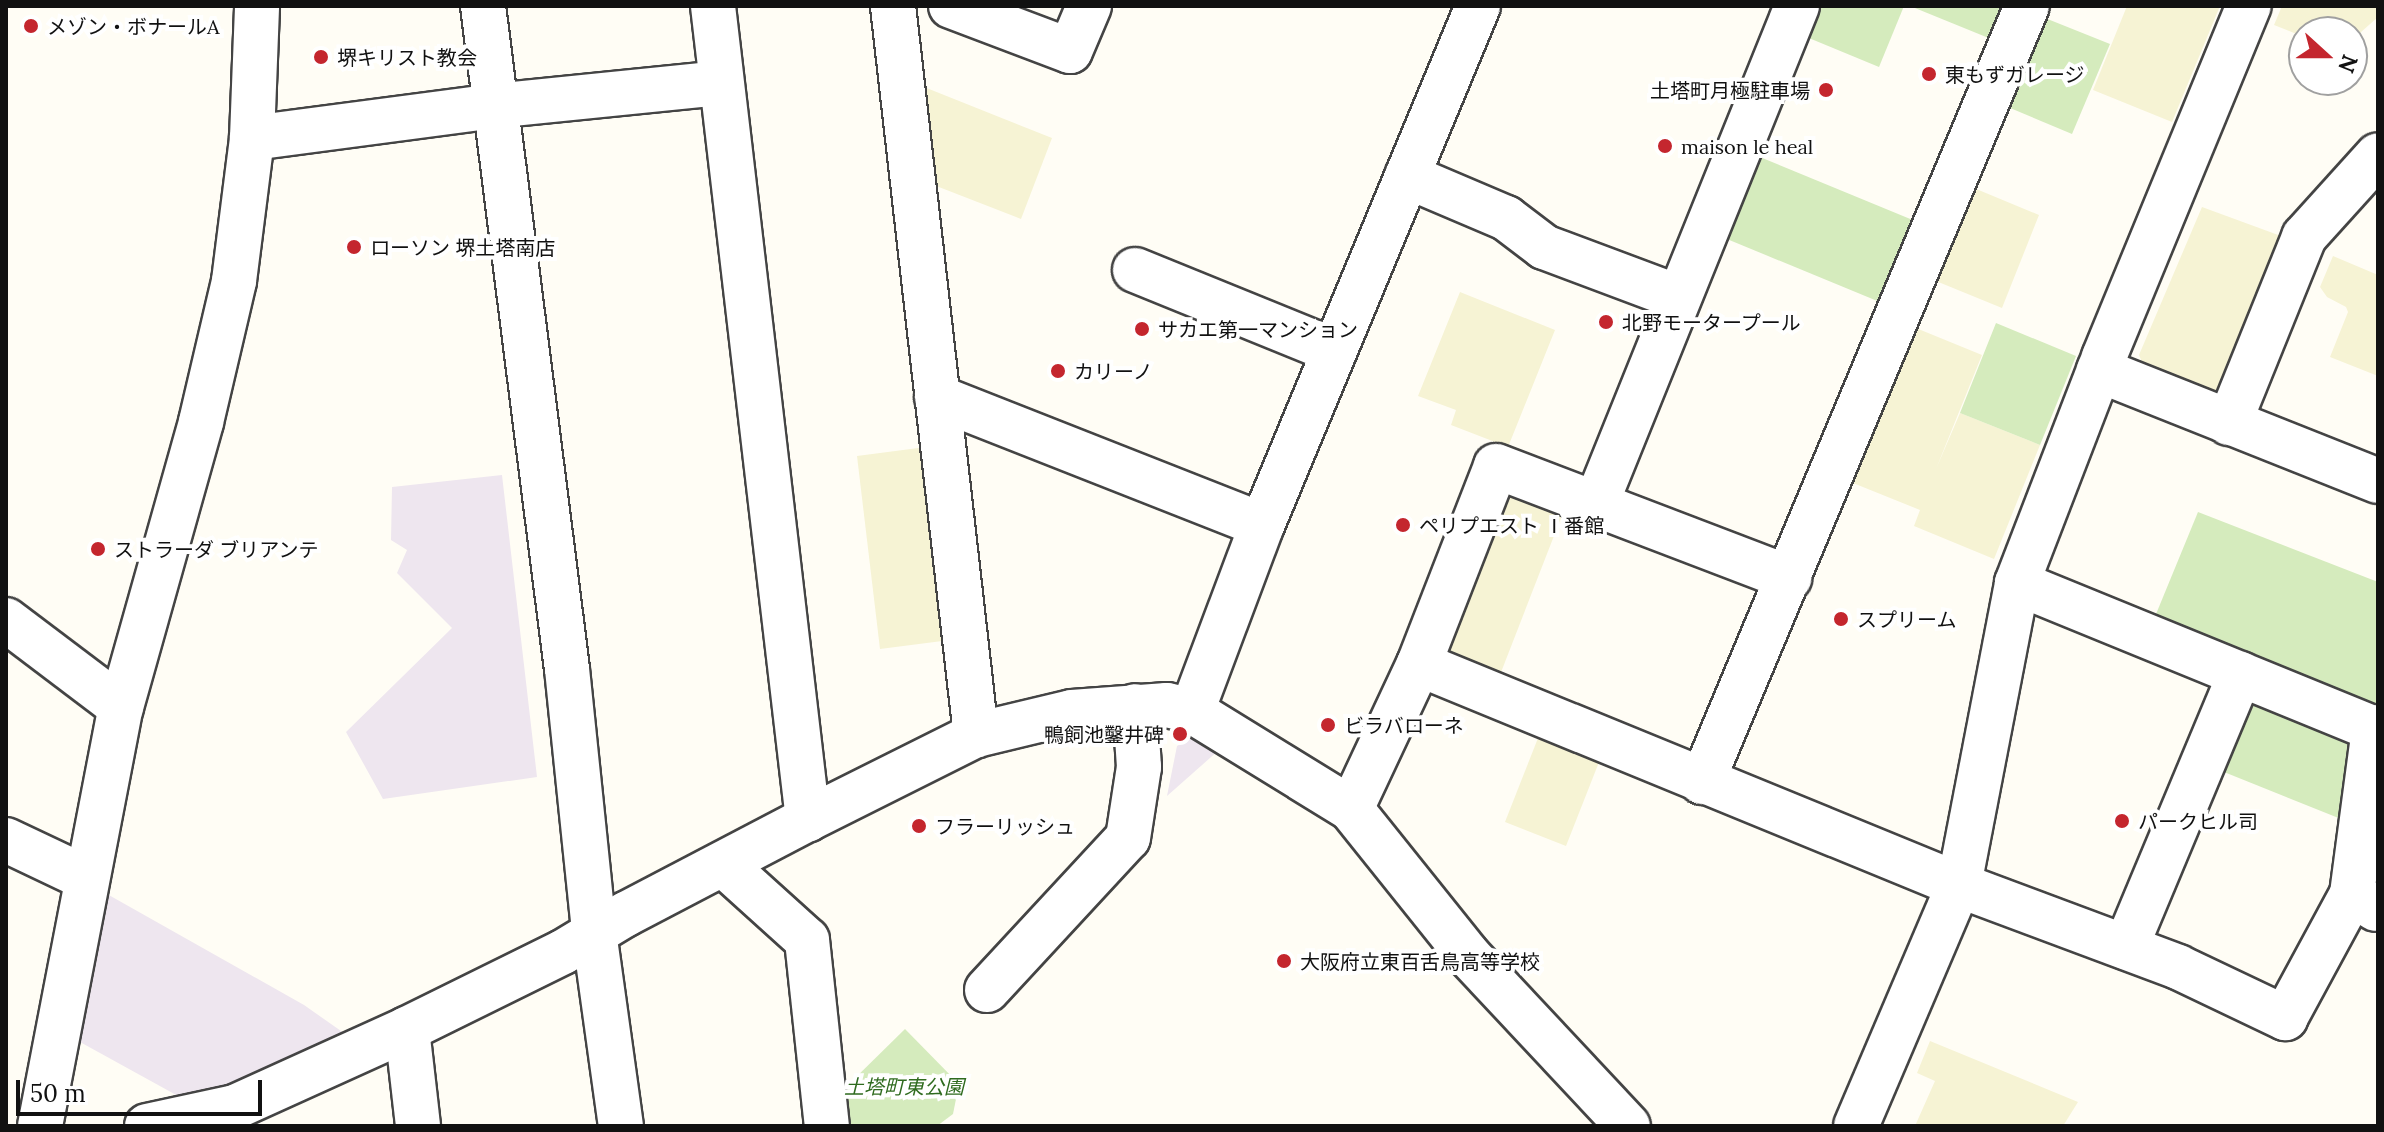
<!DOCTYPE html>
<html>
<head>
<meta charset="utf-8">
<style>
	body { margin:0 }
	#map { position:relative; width:2384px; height:1132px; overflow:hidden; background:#fffdf5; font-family:Lora,"Noto Sans JP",serif }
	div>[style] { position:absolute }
	.industrial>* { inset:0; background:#eee6ef }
	.farmland>* { inset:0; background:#f6f3d4 }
	.green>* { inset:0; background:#d5ebbd }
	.roads { filter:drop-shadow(2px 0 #444) drop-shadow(-2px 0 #444) drop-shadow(0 2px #444) drop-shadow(0 -2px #444) }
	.minor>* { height:44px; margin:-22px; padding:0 22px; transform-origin:22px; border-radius:22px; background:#fff }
	.dots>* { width:22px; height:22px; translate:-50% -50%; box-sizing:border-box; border:4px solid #fff; border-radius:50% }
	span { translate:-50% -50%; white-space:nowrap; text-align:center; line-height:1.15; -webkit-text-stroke:8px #fff; paint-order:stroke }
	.poi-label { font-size:20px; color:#111 }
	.left { translate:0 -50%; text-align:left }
	.right { translate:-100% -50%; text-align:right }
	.park-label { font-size:20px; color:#2f6b1f; font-style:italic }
	.frame { position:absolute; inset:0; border:8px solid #111; pointer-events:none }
	.north { position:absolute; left:2288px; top:16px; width:80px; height:80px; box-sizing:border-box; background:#fff; border:2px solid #a0a0a0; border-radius:50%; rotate:111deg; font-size:22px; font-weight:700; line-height:32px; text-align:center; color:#111 }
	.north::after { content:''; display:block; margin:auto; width:28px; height:36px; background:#c4262e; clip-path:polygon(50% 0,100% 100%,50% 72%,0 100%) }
	.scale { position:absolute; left:16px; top:1080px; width:246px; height:36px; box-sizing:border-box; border:4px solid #111; border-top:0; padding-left:10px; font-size:24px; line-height:28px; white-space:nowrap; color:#111; -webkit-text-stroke:6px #fff; paint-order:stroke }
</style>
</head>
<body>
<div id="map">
	<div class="industrial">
		<i style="clip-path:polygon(502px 475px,537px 777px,383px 799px,346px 732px,452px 628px,397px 573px,407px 550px,391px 540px,392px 487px)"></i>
		<i style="clip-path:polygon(1197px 735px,1219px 750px,1167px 796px,1177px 746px)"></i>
		<i style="clip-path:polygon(107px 894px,304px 1005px,351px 1038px,198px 1107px,80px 1042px)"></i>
	</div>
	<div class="farmland">
		<i style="clip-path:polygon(2127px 6px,2220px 6px,2172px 122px,2093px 90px)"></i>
		<i style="clip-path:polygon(2282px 6px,2378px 6px,2378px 17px,2352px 40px,2352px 32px,2304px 32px,2304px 37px,2274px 25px)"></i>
		<i style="clip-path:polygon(914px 83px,1052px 138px,1021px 219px,926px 182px)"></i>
		<i style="clip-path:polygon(1969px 186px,2039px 215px,2002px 308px,1931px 279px)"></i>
		<i style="clip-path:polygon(2202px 207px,2281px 236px,2230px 397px,2148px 376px,2139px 355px)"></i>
		<i style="clip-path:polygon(2333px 256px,2378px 275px,2378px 376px,2330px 357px,2348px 312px,2346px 307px,2327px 297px,2320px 287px)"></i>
		<i style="clip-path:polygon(1460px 292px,1555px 330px,1508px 447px,1451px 425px,1456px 410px,1418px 396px)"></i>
		<i style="clip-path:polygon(1911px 326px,1982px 355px,1936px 469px,1960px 413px,2040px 445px,1994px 559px,1914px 526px,1920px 510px,1848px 481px)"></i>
		<i style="clip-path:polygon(926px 447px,950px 640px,880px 649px,857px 456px)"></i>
		<i style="clip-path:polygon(1508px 494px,1566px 505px,1498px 680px,1454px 663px,1447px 647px)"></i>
		<i style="clip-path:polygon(1540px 733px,1601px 757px,1566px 846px,1505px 822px)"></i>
		<i style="clip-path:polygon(1930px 1041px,2078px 1102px,2063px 1126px,1915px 1126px,1935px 1081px,1917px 1073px)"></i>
	</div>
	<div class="green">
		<i style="clip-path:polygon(1816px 6px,1904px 6px,1879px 67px,1804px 36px)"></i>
		<i style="clip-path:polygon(1910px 6px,2010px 6px,1996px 41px)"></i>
		<i style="clip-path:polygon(2040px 16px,2110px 44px,2072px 134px,2003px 105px)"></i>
		<i style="clip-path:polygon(1755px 155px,1920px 223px,1887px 305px,1722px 237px)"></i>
		<i style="clip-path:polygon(1996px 323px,2076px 356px,2040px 445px,1960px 413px)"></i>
		<i style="clip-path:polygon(2198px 512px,2378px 582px,2378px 708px,2154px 619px)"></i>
		<i style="clip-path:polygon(2262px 700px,2348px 735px,2356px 751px,2346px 821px,2219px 770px,2245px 706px)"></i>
		<i style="clip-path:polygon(905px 1029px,959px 1084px,953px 1114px,937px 1126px,849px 1126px,846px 1087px)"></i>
	</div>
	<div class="roads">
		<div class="minor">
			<i style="left:483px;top:6px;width:668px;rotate:82.78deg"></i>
			<i style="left:567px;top:669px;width:264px;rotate:84.1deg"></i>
			<i style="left:594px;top:932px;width:196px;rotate:82.1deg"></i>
			<i style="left:713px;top:6px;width:819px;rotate:83.34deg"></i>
			<i style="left:893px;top:6px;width:734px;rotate:83.5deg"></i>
			<i style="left:951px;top:6px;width:127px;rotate:20.7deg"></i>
			<i style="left:1070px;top:51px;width:49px;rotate:-67.1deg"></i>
			<i style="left:252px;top:138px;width:244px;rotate:-7.5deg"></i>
			<i style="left:494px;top:106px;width:227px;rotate:-5.8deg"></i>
			<i style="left:1407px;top:176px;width:108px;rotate:23deg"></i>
			<i style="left:1506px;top:218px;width:48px;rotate:37.3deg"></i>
			<i style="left:1544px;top:247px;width:143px;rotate:20.5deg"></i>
			<i style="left:1135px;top:270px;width:215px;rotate:22.1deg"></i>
			<i style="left:2099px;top:370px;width:300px;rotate:21.7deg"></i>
			<i style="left:937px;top:397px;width:349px;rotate:21.5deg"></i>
			<i style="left:2229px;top:423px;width:201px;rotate:-68deg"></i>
			<i style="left:2304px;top:237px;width:110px;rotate:-47.9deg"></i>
			<i style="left:1596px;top:504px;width:537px;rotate:-68.02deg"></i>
			<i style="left:2017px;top:583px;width:386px;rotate:22.2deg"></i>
			<i style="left:2374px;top:729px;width:4px;rotate:-27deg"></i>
			<i style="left:6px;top:620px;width:144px;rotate:37.1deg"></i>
			<i style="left:1419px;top:664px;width:583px;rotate:22.26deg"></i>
			<i style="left:1959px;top:885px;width:234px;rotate:20.5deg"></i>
			<i style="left:2178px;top:967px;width:119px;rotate:25.5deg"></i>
			<i style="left:2285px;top:1018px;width:141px;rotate:-61.6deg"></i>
			<i style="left:1192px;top:711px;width:199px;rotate:-69.4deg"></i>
			<i style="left:1262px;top:525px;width:562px;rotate:-67.4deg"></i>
			<i style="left:2374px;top:729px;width:166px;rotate:97.6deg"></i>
			<i style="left:2352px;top:894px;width:28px;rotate:32deg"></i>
			<i style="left:1702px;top:782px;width:841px;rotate:-67.28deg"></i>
			<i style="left:1351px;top:809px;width:160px;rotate:-64.9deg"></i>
			<i style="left:1419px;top:664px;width:212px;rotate:-68.7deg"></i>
			<i style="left:1496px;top:466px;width:314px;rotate:20.9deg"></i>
			<i style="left:6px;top:840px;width:89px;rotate:25.4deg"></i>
			<i style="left:723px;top:864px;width:113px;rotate:42.1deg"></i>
			<i style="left:807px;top:940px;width:187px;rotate:83.9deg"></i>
			<i style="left:2126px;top:947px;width:296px;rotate:-67.3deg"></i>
			<i style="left:987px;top:990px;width:207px;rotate:-47.2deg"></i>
			<i style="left:1128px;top:838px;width:72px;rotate:-81.2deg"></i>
			<i style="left:1139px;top:767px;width:61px;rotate:-93.8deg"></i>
			<i style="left:407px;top:1029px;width:98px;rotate:83.5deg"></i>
			<i style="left:40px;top:1126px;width:427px;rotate:-79.1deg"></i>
			<i style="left:121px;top:707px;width:296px;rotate:-74.3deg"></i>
			<i style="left:201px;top:422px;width:145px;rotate:-76.8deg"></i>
			<i style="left:234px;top:281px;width:144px;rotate:-82.8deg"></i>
			<i style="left:252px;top:138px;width:132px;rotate:-87.8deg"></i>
			<i style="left:147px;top:1126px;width:90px;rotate:-12.2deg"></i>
			<i style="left:235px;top:1107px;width:189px;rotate:-24.4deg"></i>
			<i style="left:407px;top:1029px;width:174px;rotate:-26.3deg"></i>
			<i style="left:563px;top:952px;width:74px;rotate:-31.1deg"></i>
			<i style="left:626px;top:914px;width:205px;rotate:-27.6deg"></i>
			<i style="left:808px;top:819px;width:188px;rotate:-26.6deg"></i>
			<i style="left:976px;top:735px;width:99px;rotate:-13.5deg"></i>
			<i style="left:1072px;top:712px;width:95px;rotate:-4.2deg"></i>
			<i style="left:1167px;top:705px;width:26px;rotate:13deg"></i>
			<i style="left:1192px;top:711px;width:187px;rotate:31.6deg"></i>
			<i style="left:1351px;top:809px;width:187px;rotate:51.3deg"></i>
			<i style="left:1468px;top:955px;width:234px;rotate:46.9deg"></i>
			<i style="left:1856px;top:1126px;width:262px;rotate:-66.9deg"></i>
			<i style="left:1959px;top:885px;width:308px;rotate:-79.1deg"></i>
			<i style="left:2017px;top:583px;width:242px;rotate:-68.9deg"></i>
			<i style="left:2104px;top:357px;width:380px;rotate:-67.6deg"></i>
		</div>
	</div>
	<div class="dots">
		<i style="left:31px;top:26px;background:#c4262e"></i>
		<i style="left:321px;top:57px;background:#c4262e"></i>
		<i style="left:1929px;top:74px;background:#c4262e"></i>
		<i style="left:1826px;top:90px;background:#c4262e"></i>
		<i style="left:1665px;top:146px;background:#c4262e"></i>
		<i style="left:354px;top:247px;background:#c4262e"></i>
		<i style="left:1606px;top:322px;background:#c4262e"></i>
		<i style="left:1142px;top:329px;background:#c4262e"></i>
		<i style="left:1058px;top:371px;background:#c4262e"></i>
		<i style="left:1403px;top:525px;background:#c4262e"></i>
		<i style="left:98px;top:549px;background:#c4262e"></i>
		<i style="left:1841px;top:619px;background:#c4262e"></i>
		<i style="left:1328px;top:725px;background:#c4262e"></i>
		<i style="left:1180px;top:734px;background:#c4262e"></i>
		<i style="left:2122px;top:821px;background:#c4262e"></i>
		<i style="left:919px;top:826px;background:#c4262e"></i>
		<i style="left:1284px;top:961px;background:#c4262e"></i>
	</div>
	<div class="poi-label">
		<span class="left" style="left:47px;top:26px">メゾン・ボナールA</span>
		<span class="left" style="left:337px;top:57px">堺キリスト教会</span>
		<span class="left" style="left:1945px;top:74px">東もずガレージ</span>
		<span class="right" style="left:1810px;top:90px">土塔町月極駐車場</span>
		<span class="left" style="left:1681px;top:146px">maison le heal</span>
		<span class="left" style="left:370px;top:247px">ローソン 堺土塔南店</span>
		<span class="left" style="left:1622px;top:322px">北野モータープール</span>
		<span class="left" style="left:1158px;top:329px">サカエ第一マンション</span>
		<span class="left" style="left:1074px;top:371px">カリーノ</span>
		<span class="left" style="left:1419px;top:525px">ペリプエスト Ⅰ番館</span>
		<span class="left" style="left:114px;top:549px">ストラーダ ブリアンテ</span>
		<span class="left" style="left:1857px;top:619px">スプリーム</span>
		<span class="left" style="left:1344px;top:725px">ビラバローネ</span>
		<span class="right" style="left:1164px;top:734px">鴨飼池鑿井碑</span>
		<span class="left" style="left:2138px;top:821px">パークヒル司</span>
		<span class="left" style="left:935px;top:826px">フラーリッシュ</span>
		<span class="left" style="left:1300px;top:961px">大阪府立東百舌鳥高等学校</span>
	</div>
	<div class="park-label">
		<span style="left:904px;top:1086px">土塔町東公園</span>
	</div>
	<div class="frame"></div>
	<div class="north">N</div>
	<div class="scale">50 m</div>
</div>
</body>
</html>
